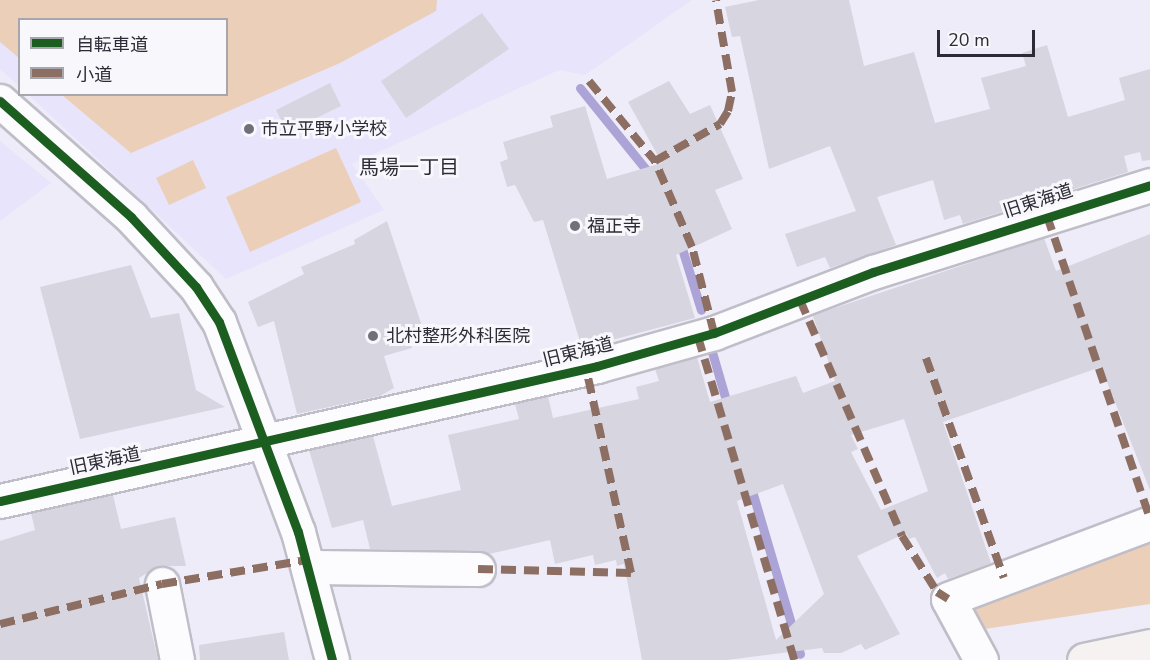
<!DOCTYPE html>
<html>
<head>
<meta charset="utf-8">
<style>
	body { margin:0 }
	#map { position:relative; width:1150px; height:660px; overflow:hidden; background:#eeecf8; font-family:"Nunito Sans","Noto Sans JP",sans-serif }
	div>[style] { position:absolute }
	.built>* { inset:0; background:#e7e4fb }
	.green>* { inset:0; background:#ebcfb8 }
	.stream>* { height:9px; margin:-4.5px; padding:0 4.5px; transform-origin:4.5px; border-radius:4.5px; background:#aca3d6 }
	.building>* { inset:0; background:#d7d5e0 }
	.roads { filter:drop-shadow(2px 0 #bfbec8) drop-shadow(-2px 0 #bfbec8) drop-shadow(0 2px #bfbec8) drop-shadow(0 -2px #bfbec8) }
	.minor>* { height:33px; margin:-16.5px; padding:0 16.5px; transform-origin:16.5px; border-radius:16.5px; background:#fcfcfe }
	.primary>* { height:33px; margin:-16.5px; padding:0 16.5px; transform-origin:16.5px; border-radius:16.5px; background:#f5f2f1 }
	.quiet>* { height:8px; margin-top:-4px; transform-origin:0; background:repeating-linear-gradient(90deg,#8d6e63 0 15px,transparent 0 23px) }
	.cycleway>* { height:9px; margin:-4.5px; padding:0 4.5px; transform-origin:4.5px; border-radius:4.5px; background:#1b5e20 }
	.dots>* { width:16px; height:16px; translate:-50% -50%; box-sizing:border-box; border:3px solid #f7f7fc; border-radius:50% }
	span { translate:-50% -50%; white-space:nowrap; text-align:center; line-height:1.15; -webkit-text-stroke:6px #f7f7fc; paint-order:stroke }
	.poi-label { font-size:18px; color:#2d2c36 }
	.left { translate:0 -50%; text-align:left }
	.street-label { font-size:18px; color:#2d2c36 }
	.neighbourhood-label { font-size:20px; color:#2d2c36 }
	.legend { position:absolute; left:18px; top:18px; width:210px; height:78px; box-sizing:border-box; background:#f7f7fc; border:2px solid #a6a6ad; margin:0; padding:8px 10px; list-style:none; font-size:18px; color:#2d2c36 }
	.legend li { display:flex; align-items:center; gap:12px; height:30px }
	.legend b { width:30px; border:2px solid #a6a6ad }
	.scale { position:absolute; left:937px; top:30px; width:98px; height:27px; box-sizing:border-box; border:3px solid #2d2c36; border-top:0; padding-left:8px; font-size:18px; line-height:21px; white-space:nowrap; color:#2d2c36; -webkit-text-stroke:4px #f7f7fc; paint-order:stroke }
</style>
</head>
<body>
<div id="map">
	<div class="built">
		<i style="clip-path:polygon(0 0,692px 0,585px 75px,559px 70px,352px 164px,384px 210px,226px 279px,29px 95px,226px 94px,226px 20px,20px 20px,19px 86px,0 69px)"></i>
		<i style="clip-path:polygon(0 141px,51px 183px,0 221px)"></i>
	</div>
	<div class="green">
		<i style="clip-path:polygon(0 0,437px 0,436px 11px,340px 63px,131px 153px,62px 95px,226px 94px,226px 20px,20px 20px,19px 58px,0 42px)"></i>
		<i style="clip-path:polygon(336px 148px,361px 202px,250px 252px,226px 197px)"></i>
		<i style="clip-path:polygon(193px 160px,206px 188px,169px 205px,156px 178px)"></i>
		<i style="clip-path:polygon(1150px 532px,1150px 604px,978px 630px,960px 603px)"></i>
	</div>
	<div class="stream">
		<i style="left:580px;top:88px;width:114px;rotate:51deg"></i>
		<i style="left:680px;top:242px;width:71px;rotate:72.8deg"></i>
		<i style="left:712px;top:352px;width:57px;rotate:73.8deg"></i>
		<i style="left:750px;top:484px;width:177px;rotate:73.6deg"></i>
	</div>
	<div class="building">
		<i style="clip-path:polygon(759px 0,849px 0,864px 66px,914px 52px,935px 123px,990px 109px,981px 78px,1026px 66px,1022px 53px,1047px 45px,1068px 117px,1125px 100px,1119px 78px,1150px 69px,1150px 160px,1142px 161px,1140px 152px,1124px 156px,1128px 172px,963px 224px,960px 215px,944px 220px,933px 180px,877px 197px,896px 245px,830px 268px,825px 257px,797px 267px,785px 234px,856px 211px,830px 146px,769px 169px,740px 36px,732px 37px,725px 7px)"></i>
		<i style="clip-path:polygon(482px 13px,509px 49px,406px 118px,381px 81px)"></i>
		<i style="clip-path:polygon(669px 81px,690px 114px,710px 105px,743px 179px,715px 190px,732px 229px,676px 255px,695px 318px,582px 348px,543px 220px,534px 222px,515px 185px,507px 187px,500px 162px,508px 159px,503px 142px,553px 127px,550px 116px,585px 106px,607px 179px,662px 163px,628px 102px)"></i>
		<i style="clip-path:polygon(330px 83px,341px 106px,287px 132px,276px 110px)"></i>
		<i style="clip-path:polygon(387px 221px,423px 329px,408px 334px,412px 348px,384px 356px,394px 388px,380px 396px,297px 414px,274px 321px,258px 327px,248px 302px,304px 274px,301px 267px,355px 244px,354px 240px)"></i>
		<i style="clip-path:polygon(evenodd,1150px 234px,1150px 490px,1101px 367px,943px 422px,991px 563px,948px 579px,945px 573px,937px 578px,915px 537px,909px 539px,906px 533px,857px 556px,900px 634px,865px 650px,861px 644px,841px 653px,824px 653px,822px 648px,727px 660px,642px 660px,624px 564px,617px 566px,616px 560px,595px 565px,593px 555px,555px 564px,550px 540px,489px 554px,370px 549px,363px 520px,332px 528px,309px 450px,373px 436px,392px 506px,461px 490px,448px 435px,519px 419px,515px 404px,548px 396px,553px 418px,639px 399px,636px 387px,659px 381px,655px 369px,697px 357px,710px 402px,796px 376px,803px 393px,835px 381px,813px 316px,817px 314px,1044px 238px,1056px 271px,1150px 234px,904px 419px,928px 491px,881px 510px,851px 452px,858px 449px,851px 435px,904px 419px,1150px 234px,783px 484px,824px 594px,776px 640px,737px 501px,783px 484px)"></i>
		<i style="clip-path:polygon(131px 265px,151px 318px,179px 313px,196px 390px,225px 407px,80px 439px,40px 287px)"></i>
		<i style="clip-path:polygon(113px 495px,121px 529px,175px 517px,186px 566px,158px 566px,139px 578px,158px 660px,0 660px,0 541px,35px 530px,31px 513px)"></i>
		<i style="clip-path:polygon(284px 632px,289px 660px,200px 660px,199px 645px)"></i>
	</div>
	<div class="roads">
		<div class="minor">
			<i style="left:0;top:101px;width:175px;rotate:41.5deg"></i>
			<i style="left:131px;top:217px;width:96px;rotate:47.1deg"></i>
			<i style="left:196px;top:287px;width:42px;rotate:56.7deg"></i>
			<i style="left:219px;top:322px;width:224px;rotate:69.4deg"></i>
			<i style="left:298px;top:532px;width:132px;rotate:75.1deg"></i>
			<i style="left:0;top:501px;width:612px;rotate:-12.74deg"></i>
			<i style="left:597px;top:366px;width:122px;rotate:-15.8deg"></i>
			<i style="left:714px;top:333px;width:170px;rotate:-21deg"></i>
			<i style="left:873px;top:272px;width:290px;rotate:-17.4deg"></i>
			<i style="left:309px;top:567px;width:169px;rotate:0.7deg"></i>
			<i style="left:162px;top:584px;width:77px;rotate:78.8deg"></i>
			<i style="left:981px;top:660px;width:69px;rotate:-118.4deg"></i>
			<i style="left:948px;top:599px;width:216px;rotate:-20.6deg"></i>
		</div>
		<div class="primary">
			<i style="left:1084px;top:660px;width:67px;rotate:-12deg"></i>
		</div>
	</div>
	<div class="quiet">
		<i style="left:589px;top:81px;width:104px;rotate:50.5deg"></i>
		<i style="left:1047px;top:216px;width:320px;rotate:71.2deg"></i>
		<i style="left:800px;top:300px;width:257px;rotate:66.6deg"></i>
		<i style="left:902px;top:536px;width:66px;rotate:58deg"></i>
		<i style="left:937px;top:592px;width:13px;rotate:32deg"></i>
		<i style="left:714px;top:333px;width:89px;rotate:-104.3deg"></i>
		<i style="left:692px;top:247px;width:94px;rotate:-113.3deg"></i>
		<i style="left:655px;top:161px;width:75px;rotate:-29.6deg"></i>
		<i style="left:720px;top:124px;width:15px;rotate:-58deg"></i>
		<i style="left:728px;top:111px;width:19px;rotate:-78deg"></i>
		<i style="left:732px;top:92px;width:93px;rotate:-99.9deg"></i>
		<i style="left:698px;top:337px;width:337px;rotate:73.4deg"></i>
		<i style="left:926px;top:358px;width:233px;rotate:70.5deg"></i>
		<i style="left:478px;top:569px;width:153px;rotate:1.5deg"></i>
		<i style="left:631px;top:573px;width:210px;rotate:-102.4deg"></i>
		<i style="left:0;top:624px;width:167px;rotate:-13.9deg"></i>
		<i style="left:162px;top:584px;width:147px;rotate:-9.4deg"></i>
	</div>
	<div class="cycleway">
		<i style="left:0;top:101px;width:175px;rotate:41.5deg"></i>
		<i style="left:131px;top:217px;width:96px;rotate:47.1deg"></i>
		<i style="left:196px;top:287px;width:42px;rotate:56.7deg"></i>
		<i style="left:219px;top:322px;width:224px;rotate:69.4deg"></i>
		<i style="left:298px;top:532px;width:132px;rotate:75.1deg"></i>
		<i style="left:0;top:501px;width:612px;rotate:-12.74deg"></i>
		<i style="left:597px;top:366px;width:122px;rotate:-15.8deg"></i>
		<i style="left:714px;top:333px;width:170px;rotate:-21deg"></i>
		<i style="left:873px;top:272px;width:290px;rotate:-17.4deg"></i>
	</div>
	<div class="dots">
		<i style="left:249px;top:129px;background:#716f7a"></i>
		<i style="left:575px;top:226px;background:#716f7a"></i>
		<i style="left:373px;top:336px;background:#716f7a"></i>
	</div>
	<div class="poi-label">
		<span class="left" style="left:261px;top:129px">市立平野小学校</span>
		<span class="left" style="left:587px;top:226px">福正寺</span>
		<span class="left" style="left:386px;top:336px">北村整形外科医院</span>
	</div>
	<div class="street-label">
		<span style="left:1038px;top:201px;rotate:-18deg">旧東海道</span>
		<span style="left:578px;top:352px;rotate:-14deg">旧東海道</span>
		<span style="left:105px;top:461px;rotate:-12deg">旧東海道</span>
	</div>
	<div class="neighbourhood-label">
		<span style="left:409px;top:167px">馬場一丁目</span>
	</div>
	<ul class="legend">
	<li><b style="height:8px;background:#1b5e20"></b>自転車道</li>
	<li><b style="height:8px;background:#8d6e63"></b>小道</li>
	</ul>
	<div class="scale">20 m</div>
</div>
</body>
</html>
